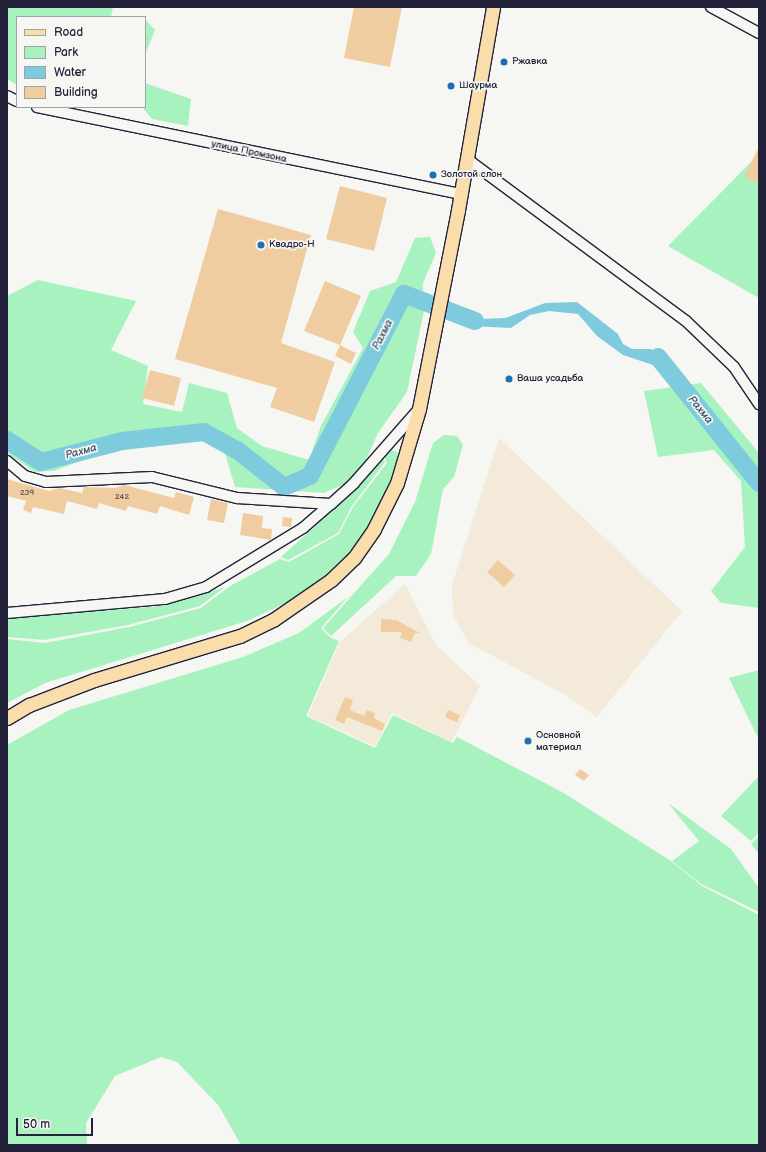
<!DOCTYPE html>
<html>
<head>
<meta charset="utf-8">
<style>
	body { margin:0 }
	#map { position:relative; width:766px; height:1152px; overflow:hidden; background:#f6f6f2; font-family:"Balsamiq Sans",sans-serif }
	div>[style] { position:absolute }
	.built>* { inset:0; background:#f4eada }
	.green>* { inset:0; background:#a8f2c0 }
	.water>* { inset:0; background:#7fcbde }
	.river>* { height:18px; margin:-9px; padding:0 9px; transform-origin:9px; border-radius:9px; background:#7fcbde }
	.building>* { inset:0; background:#f0cda1 }
	.roads { filter:drop-shadow(1px 0 #22223b) drop-shadow(-1px 0 #22223b) drop-shadow(0 1px #22223b) drop-shadow(0 -1px #22223b) }
	.minor>* { height:10px; margin:-5px; padding:0 5px; transform-origin:5px; border-radius:5px; background:#f6f6f2 }
	.major>* { height:13px; margin:-6.5px; padding:0 6.5px; transform-origin:6.5px; border-radius:6.5px; background:#f9deab }
	.dots>* { width:11px; height:11px; translate:-50% -50%; box-sizing:border-box; border:2px solid #f6f6f2; border-radius:50% }
	span { translate:-50% -50%; white-space:nowrap; text-align:center; line-height:1.15; -webkit-text-stroke:3.5px #f6f6f2; paint-order:stroke }
	.number-label { font-size:8px; color:#564d54 }
	.number-label span { -webkit-text-stroke-width:0 }
	.poi-label { font-size:10px; color:#22223b }
	.left { translate:0 -50%; text-align:left }
	.street-label { font-size:10px; color:#22223b }
	.water-label { font-size:11px; color:#3e556c; font-style:italic }
	.frame { position:absolute; inset:0; border:8px solid #22223b; pointer-events:none }
	.legend { position:absolute; left:16px; top:16px; width:130px; height:92px; box-sizing:border-box; background:#f6f6f2; border:1px solid #a1a1a9; margin:0; padding:5px 7px; list-style:none; font-size:12px; color:#22223b }
	.legend li { display:flex; align-items:center; gap:8px; height:20px }
	.legend b { width:20px; border:1px solid #a1a1a9 }
	.scale { position:absolute; left:16px; top:1118px; width:77px; height:18px; box-sizing:border-box; border:2px solid #22223b; border-top:0; padding-left:5px; font-size:12px; line-height:14px; white-space:nowrap; color:#22223b; -webkit-text-stroke:3px #f6f6f2; paint-order:stroke }
</style>
</head>
<body>
<div id="map">
	<div class="built">
		<i style="clip-path:polygon(499px 438px,682px 611px,597px 717px,567px 696px,469px 643px,453px 615px,452px 585px)"></i>
		<i style="clip-path:polygon(405px 584px,436px 645px,480px 686px,452px 742px,392px 713px,375px 746px,308px 716px,340px 642px)"></i>
	</div>
	<div class="green">
		<i style="clip-path:polygon(7px 7px,113px 7px,111px 17px,17px 17px,17px 85px,7px 79px)"></i>
		<i style="clip-path:polygon(145px 19px,155px 30px,145px 55px)"></i>
		<i style="clip-path:polygon(145px 83px,191px 99px,188px 126px,152px 119px,142px 107px)"></i>
		<i style="clip-path:polygon(759px 154px,759px 298px,668px 246px)"></i>
		<i style="clip-path:polygon(430px 237px,436px 253px,423px 283px,424px 311px,407px 392px,378px 433px,358px 478px,324px 493px,235px 487px,219px 433px,153px 447px,122px 445px,54px 471px,35px 472px,7px 453px,7px 296px,38px 280px,136px 301px,111px 350px,148px 366px,143px 404px,182px 412px,189px 383px,227px 393px,237px 428px,262px 446px,309px 460px,321px 426px,363px 348px,353px 332px,370px 291px,396px 282px,415px 238px)"></i>
		<i style="clip-path:polygon(701px 383px,759px 453px,759px 608px,721px 603px,711px 591px,745px 547px,741px 481px,714px 450px,658px 457px,644px 391px)"></i>
		<i style="clip-path:polygon(444px 435px,457px 436px,463px 445px,454px 477px,443px 489px,431px 554px,416px 576px,396px 576px,331px 636px,323px 628px,389px 554px,415px 502px,433px 443px)"></i>
		<i style="clip-path:polygon(389px 450px,396px 451px,399px 458px,380px 510px,356px 548px,327px 578px,293px 600px,247px 621px,45px 683px,7px 703px,7px 639px,45px 643px,129px 627px,201px 608px,230px 586px,280px 559px,289px 562px,339px 534px,353px 507px,387px 463px,384px 455px)"></i>
		<i style="clip-path:polygon(382px 456px,385px 462px,352px 506px,338px 533px,288px 560px,281px 557px,353px 492px)"></i>
		<i style="clip-path:polygon(225px 587px,200px 606px,128px 625px,44px 640px,7px 637px,7px 618px,161px 606px)"></i>
		<i style="clip-path:polygon(348px 597px,321px 628px,331px 638px,339px 641px,306px 716px,375px 748px,393px 715px,453px 743px,457px 737px,562px 792px,671px 861px,702px 886px,759px 915px,759px 1145px,241px 1145px,219px 1106px,177px 1062px,161px 1057px,115px 1076px,86px 1123px,87px 1145px,7px 1145px,7px 745px,69px 710px,243px 657px,299px 633px)"></i>
		<i style="clip-path:polygon(759px 670px,759px 740px,729px 678px)"></i>
		<i style="clip-path:polygon(759px 776px,759px 833px,751px 841px,721px 816px)"></i>
		<i style="clip-path:polygon(668px 803px,731px 849px,759px 888px,759px 912px,701px 884px,672px 861px,699px 841px)"></i>
		<i style="clip-path:polygon(759px 836px,759px 854px,751px 844px)"></i>
	</div>
	<div class="water">
		<i style="clip-path:polygon(577px 302px,618px 334px,623px 344px,632px 349px,651px 349px,677px 372px,671px 380px,653px 365px,623px 355px,597px 336px,578px 314px,549px 311px,530px 315px,511px 328px,472px 326px,453px 315px,454px 306px,481px 319px,505px 318px,545px 303px)"></i>
	</div>
	<div class="river">
		<i style="left:658px;top:357px;width:161px;rotate:51.3deg"></i>
		<i style="left:7px;top:440px;width:40px;rotate:32.9deg"></i>
		<i style="left:41px;top:462px;width:84px;rotate:-14.5deg"></i>
		<i style="left:122px;top:441px;width:82px;rotate:-6.3deg"></i>
		<i style="left:204px;top:432px;width:38px;rotate:29deg"></i>
		<i style="left:237px;top:450px;width:60px;rotate:38.2deg"></i>
		<i style="left:284px;top:487px;width:28px;rotate:-23deg"></i>
		<i style="left:310px;top:476px;width:205px;rotate:-62.7deg"></i>
		<i style="left:404px;top:294px;width:76px;rotate:20.8deg"></i>
	</div>
	<div class="building">
		<i style="clip-path:polygon(354px 7px,402px 7px,390px 67px,344px 58px)"></i>
		<i style="clip-path:polygon(759px 147px,759px 184px,744px 176px)"></i>
		<i style="clip-path:polygon(340px 186px,387px 198px,374px 251px,326px 239px)"></i>
		<i style="clip-path:polygon(218px 209px,311px 235px,281px 343px,335px 362px,314px 422px,270px 407px,277px 388px,175px 359px)"></i>
		<i style="clip-path:polygon(325px 281px,361px 296px,340px 345px,304px 331px)"></i>
		<i style="clip-path:polygon(340px 345px,356px 353px,351px 364px,335px 356px)"></i>
		<i style="clip-path:polygon(150px 370px,181px 378px,174px 406px,142px 398px)"></i>
		<i style="clip-path:polygon(7px 479px,49px 491px,59px 488px,82px 493px,84px 487px,115px 488px,124px 485px,174px 498px,176px 492px,194px 497px,189px 515px,160px 506px,157px 514px,128px 506px,126px 511px,99px 503px,97px 509px,67px 501px,64px 514px,33px 507px,31px 513px,23px 510px,26px 501px,7px 496px)"></i>
		<i style="clip-path:polygon(211px 499px,228px 503px,224px 523px,207px 520px)"></i>
		<i style="clip-path:polygon(243px 513px,263px 516px,262px 528px,272px 529px,271px 540px,240px 535px)"></i>
		<i style="clip-path:polygon(283px 517px,292px 518px,291px 527px,282px 526px)"></i>
		<i style="clip-path:polygon(498px 560px,515px 575px,504px 587px,487px 572px)"></i>
		<i style="clip-path:polygon(381px 619px,396px 620px,420px 633px,415px 633px,411px 642px,400px 638px,402px 632px,381px 632px)"></i>
		<i style="clip-path:polygon(345px 697px,353px 700px,350px 710px,364px 716px,367px 710px,375px 713px,374px 718px,385px 724px,382px 731px,347px 717px,344px 724px,335px 720px)"></i>
		<i style="clip-path:polygon(448px 710px,460px 715px,457px 722px,445px 717px)"></i>
		<i style="clip-path:polygon(580px 769px,589px 775px,584px 781px,575px 775px)"></i>
	</div>
	<div class="roads">
		<div class="minor">
			<i style="left:711px;top:7px;width:55px;rotate:28.4deg"></i>
			<i style="left:7px;top:96px;width:11px;rotate:27deg"></i>
			<i style="left:37px;top:107px;width:433px;rotate:11.6deg"></i>
			<i style="left:467px;top:159px;width:272px;rotate:36.5deg"></i>
			<i style="left:686px;top:321px;width:66px;rotate:43.8deg"></i>
			<i style="left:734px;top:367px;width:45px;rotate:56deg"></i>
			<i style="left:7px;top:461px;width:23px;rotate:40deg"></i>
			<i style="left:25px;top:476px;width:22px;rotate:16deg"></i>
			<i style="left:46px;top:482px;width:106px;rotate:-2.7deg"></i>
			<i style="left:152px;top:477px;width:88px;rotate:13.9deg"></i>
			<i style="left:237px;top:498px;width:94px;rotate:3.7deg"></i>
			<i style="left:7px;top:613px;width:159px;rotate:-5.1deg"></i>
			<i style="left:165px;top:599px;width:43px;rotate:-16.3deg"></i>
			<i style="left:206px;top:587px;width:114px;rotate:-31.3deg"></i>
			<i style="left:303px;top:528px;width:37px;rotate:-41deg"></i>
			<i style="left:331px;top:504px;width:31px;rotate:-42deg"></i>
			<i style="left:354px;top:483px;width:98px;rotate:-48.7deg"></i>
		</div>
		<div class="major">
			<i style="left:7px;top:718px;width:26px;rotate:-31deg"></i>
			<i style="left:29px;top:705px;width:70px;rotate:-21deg"></i>
			<i style="left:94px;top:680px;width:152px;rotate:-16.8deg"></i>
			<i style="left:240px;top:636px;width:37px;rotate:-26deg"></i>
			<i style="left:273px;top:620px;width:70px;rotate:-34.6deg"></i>
			<i style="left:331px;top:580px;width:32px;rotate:-44deg"></i>
			<i style="left:354px;top:558px;width:35px;rotate:-55deg"></i>
			<i style="left:374px;top:529px;width:51px;rotate:-63.4deg"></i>
			<i style="left:397px;top:483px;width:77px;rotate:-73.4deg"></i>
			<i style="left:419px;top:409px;width:203px;rotate:-78.9deg"></i>
			<i style="left:458px;top:210px;width:206px;rotate:-80.2deg"></i>
		</div>
	</div>
	<div class="dots">
		<i style="left:504px;top:62px;background:#1f6fb2"></i>
		<i style="left:451px;top:86px;background:#1f6fb2"></i>
		<i style="left:433px;top:175px;background:#1f6fb2"></i>
		<i style="left:261px;top:245px;background:#1f6fb2"></i>
		<i style="left:509px;top:379px;background:#1f6fb2"></i>
		<i style="left:528px;top:741px;background:#1f6fb2"></i>
	</div>
	<div class="number-label">
		<span style="left:27px;top:493px">239</span>
		<span style="left:122px;top:497px">242</span>
	</div>
	<div class="poi-label">
		<span class="left" style="left:512px;top:62px">Ржавка</span>
		<span class="left" style="left:459px;top:86px">Шаурма</span>
		<span class="left" style="left:441px;top:175px">Золотой слон</span>
		<span class="left" style="left:269px;top:245px">Квадро-Н</span>
		<span class="left" style="left:517px;top:379px">Ваша усадьба</span>
		<span class="left" style="left:536px;top:741px">Основной<br>материал</span>
	</div>
	<div class="street-label">
		<span style="left:249px;top:152px;rotate:12deg">улица Промзона</span>
	</div>
	<div class="water-label">
		<span style="left:383px;top:335px;rotate:-63deg">Рахма</span>
		<span style="left:700px;top:410px;rotate:51deg">Рахма</span>
		<span style="left:81px;top:452px;rotate:-15deg">Рахма</span>
	</div>
	<div class="frame"></div>
	<ul class="legend">
	<li><b style="height:5px;background:#f9deab"></b>Road</li>
	<li><b style="height:11px;background:#a8f2c0"></b>Park</li>
	<li><b style="height:11px;background:#7fcbde"></b>Water</li>
	<li><b style="height:11px;background:#f0cda1"></b>Building</li>
	</ul>
	<div class="scale">50 m</div>
</div>
</body>
</html>
